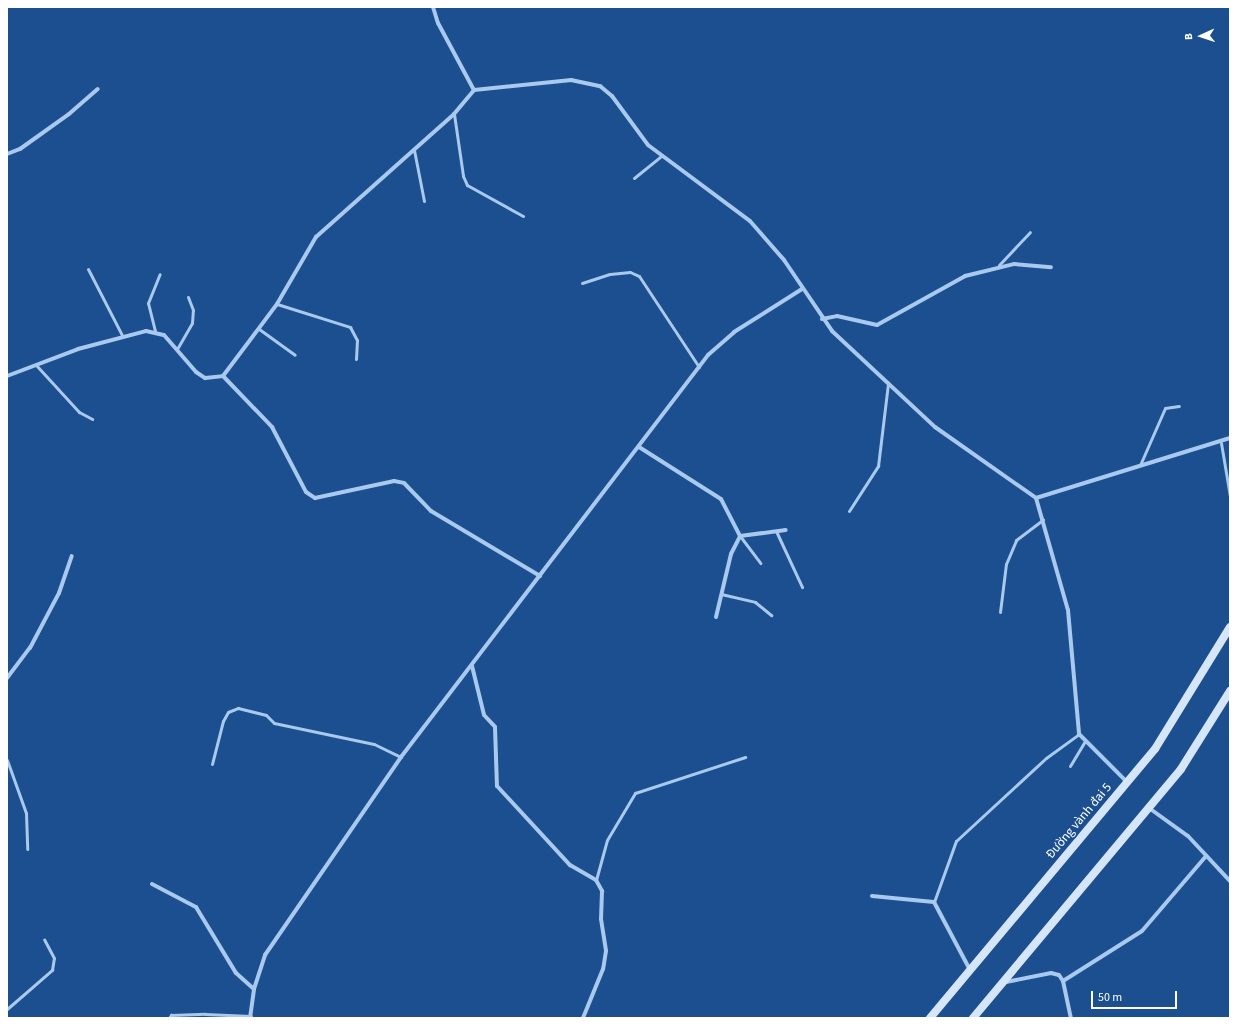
<!DOCTYPE html>
<html>
<head>
<meta charset="utf-8">
<style>
	body { margin:0 }
	#map { position:relative; width:1237px; height:1025px; overflow:hidden; background:#1b4f8f; font-family:"Source Sans 3",sans-serif }
	div>[style] { position:absolute }
	.service>* { height:3px; margin:-1.5px; padding:0 1.5px; transform-origin:1.5px; border-radius:1.5px; background:#a9c9ee }
	.minor>* { height:4px; margin:-2px; padding:0 2px; transform-origin:2px; border-radius:2px; background:#a9c9ee }
	.secondary>* { height:8px; margin:-4px; padding:0 4px; transform-origin:4px; border-radius:4px; background:#d6e6fa }
	span { translate:-50% -50%; white-space:nowrap; text-align:center; line-height:1.15; -webkit-text-stroke:3.5px #1b4f8f; paint-order:stroke }
	.street-label { font-size:13px; color:#fff }
	.frame { position:absolute; inset:0; border:8px solid #fff; pointer-events:none }
	.north { position:absolute; left:1181px; top:16px; width:40px; height:40px; -webkit-text-stroke:3px #1b4f8f; paint-order:stroke; rotate:267deg; font-size:11px; font-weight:700; line-height:16px; text-align:center; color:#fff }
	.north::after { content:''; display:block; margin:auto; width:14px; height:18px; background:#fff; clip-path:polygon(50% 0,100% 100%,50% 72%,0 100%) }
	.scale { position:absolute; left:1091px; top:991px; width:86px; height:18px; box-sizing:border-box; border:2px solid #fff; border-top:0; padding-left:5px; font-size:12px; line-height:14px; white-space:nowrap; color:#fff; -webkit-text-stroke:3px #1b4f8f; paint-order:stroke }
</style>
</head>
<body>
<div id="map">
	<div class="service">
		<i style="left:454px;top:114px;width:63px;rotate:81.7deg"></i>
		<i style="left:463px;top:176px;width:10px;rotate:66deg"></i>
		<i style="left:467px;top:185px;width:64px;rotate:29deg"></i>
		<i style="left:414px;top:150px;width:52px;rotate:78.9deg"></i>
		<i style="left:634px;top:178px;width:36px;rotate:-39deg"></i>
		<i style="left:999px;top:265px;width:45px;rotate:-46.8deg"></i>
		<i style="left:88px;top:269px;width:76px;rotate:62.8deg"></i>
		<i style="left:582px;top:283px;width:29px;rotate:-18deg"></i>
		<i style="left:610px;top:274px;width:20px;rotate:-6deg"></i>
		<i style="left:630px;top:272px;width:10px;rotate:24deg"></i>
		<i style="left:639px;top:276px;width:109px;rotate:56.6deg"></i>
		<i style="left:277px;top:304px;width:77px;rotate:17.5deg"></i>
		<i style="left:350px;top:327px;width:15px;rotate:62deg"></i>
		<i style="left:357px;top:340px;width:19px;rotate:93deg"></i>
		<i style="left:259px;top:329px;width:44px;rotate:35.8deg"></i>
		<i style="left:155px;top:331px;width:29px;rotate:-104deg"></i>
		<i style="left:148px;top:303px;width:31px;rotate:-68deg"></i>
		<i style="left:177px;top:349px;width:30px;rotate:-60deg"></i>
		<i style="left:192px;top:323px;width:13px;rotate:-86deg"></i>
		<i style="left:193px;top:310px;width:14px;rotate:-111deg"></i>
		<i style="left:36px;top:365px;width:64px;rotate:47.5deg"></i>
		<i style="left:79px;top:412px;width:15px;rotate:28deg"></i>
		<i style="left:1221px;top:443px;width:54px;rotate:80.4deg"></i>
		<i style="left:1140px;top:465px;width:62px;rotate:-66.3deg"></i>
		<i style="left:1165px;top:408px;width:14px;rotate:-8deg"></i>
		<i style="left:849px;top:511px;width:54px;rotate:-57.2deg"></i>
		<i style="left:878px;top:466px;width:84px;rotate:-83.1deg"></i>
		<i style="left:776px;top:531px;width:62px;rotate:65.1deg"></i>
		<i style="left:740px;top:536px;width:34px;rotate:53deg"></i>
		<i style="left:721px;top:594px;width:35px;rotate:13deg"></i>
		<i style="left:755px;top:602px;width:21px;rotate:39deg"></i>
		<i style="left:1000px;top:612px;width:48px;rotate:-82.9deg"></i>
		<i style="left:1006px;top:564px;width:26px;rotate:-67deg"></i>
		<i style="left:1016px;top:540px;width:34px;rotate:-37deg"></i>
		<i style="left:7px;top:760px;width:56px;rotate:70.3deg"></i>
		<i style="left:26px;top:813px;width:36px;rotate:88deg"></i>
		<i style="left:212px;top:764px;width:44px;rotate:-75.7deg"></i>
		<i style="left:223px;top:721px;width:10px;rotate:-61deg"></i>
		<i style="left:228px;top:712px;width:11px;rotate:-22deg"></i>
		<i style="left:238px;top:708px;width:29px;rotate:14deg"></i>
		<i style="left:266px;top:715px;width:11px;rotate:45deg"></i>
		<i style="left:274px;top:723px;width:102px;rotate:11.9deg"></i>
		<i style="left:374px;top:744px;width:30px;rotate:26deg"></i>
		<i style="left:1070px;top:766px;width:29px;rotate:-59deg"></i>
		<i style="left:596px;top:880px;width:41px;rotate:-74.6deg"></i>
		<i style="left:607px;top:840px;width:55px;rotate:-59.2deg"></i>
		<i style="left:635px;top:793px;width:116px;rotate:-18.1deg"></i>
		<i style="left:934px;top:902px;width:65px;rotate:-70.2deg"></i>
		<i style="left:956px;top:841px;width:122px;rotate:-42.7deg"></i>
		<i style="left:1046px;top:758px;width:41px;rotate:-36deg"></i>
		<i style="left:7px;top:1009px;width:60px;rotate:-40.9deg"></i>
		<i style="left:52px;top:970px;width:12px;rotate:-81deg"></i>
		<i style="left:54px;top:958px;width:21px;rotate:-118deg"></i>
		<i style="left:169px;top:1018px;width:4px;rotate:-56deg"></i>
		<i style="left:171px;top:1015px;width:34px;rotate:-2deg"></i>
		<i style="left:205px;top:1014px;width:46px;rotate:2.5deg"></i>
	</div>
	<div class="minor">
		<i style="left:433px;top:7px;width:17px;rotate:73deg"></i>
		<i style="left:438px;top:23px;width:76px;rotate:61.8deg"></i>
		<i style="left:7px;top:154px;width:14px;rotate:-21deg"></i>
		<i style="left:20px;top:149px;width:60px;rotate:-35.5deg"></i>
		<i style="left:69px;top:114px;width:38px;rotate:-41deg"></i>
		<i style="left:822px;top:319px;width:15px;rotate:-11deg"></i>
		<i style="left:837px;top:316px;width:41px;rotate:12.7deg"></i>
		<i style="left:877px;top:325px;width:101px;rotate:-29.1deg"></i>
		<i style="left:965px;top:276px;width:50px;rotate:-13.8deg"></i>
		<i style="left:1014px;top:264px;width:37px;rotate:5deg"></i>
		<i style="left:7px;top:376px;width:76px;rotate:-20.8deg"></i>
		<i style="left:78px;top:349px;width:70px;rotate:-14.8deg"></i>
		<i style="left:146px;top:331px;width:18px;rotate:13deg"></i>
		<i style="left:164px;top:335px;width:49px;rotate:49.1deg"></i>
		<i style="left:196px;top:372px;width:11px;rotate:34deg"></i>
		<i style="left:205px;top:378px;width:18px;rotate:-6deg"></i>
		<i style="left:223px;top:376px;width:90px;rotate:-53.1deg"></i>
		<i style="left:277px;top:304px;width:78px;rotate:-59.8deg"></i>
		<i style="left:316px;top:237px;width:185px;rotate:-41.7deg"></i>
		<i style="left:454px;top:114px;width:31px;rotate:-50deg"></i>
		<i style="left:474px;top:90px;width:98px;rotate:-5.9deg"></i>
		<i style="left:571px;top:80px;width:30px;rotate:12deg"></i>
		<i style="left:600px;top:86px;width:16px;rotate:40deg"></i>
		<i style="left:612px;top:96px;width:61px;rotate:53.7deg"></i>
		<i style="left:648px;top:145px;width:127px;rotate:36.7deg"></i>
		<i style="left:750px;top:221px;width:52px;rotate:48.9deg"></i>
		<i style="left:784px;top:260px;width:86px;rotate:55.9deg"></i>
		<i style="left:832px;top:331px;width:141px;rotate:43deg"></i>
		<i style="left:935px;top:427px;width:123px;rotate:35.1deg"></i>
		<i style="left:1036px;top:498px;width:116px;rotate:74.1deg"></i>
		<i style="left:1068px;top:610px;width:124px;rotate:84.9deg"></i>
		<i style="left:1079px;top:734px;width:68px;rotate:45deg"></i>
		<i style="left:223px;top:376px;width:71px;rotate:46.1deg"></i>
		<i style="left:272px;top:427px;width:73px;rotate:62.4deg"></i>
		<i style="left:306px;top:492px;width:11px;rotate:34deg"></i>
		<i style="left:315px;top:498px;width:81px;rotate:-12.1deg"></i>
		<i style="left:394px;top:481px;width:10px;rotate:11deg"></i>
		<i style="left:404px;top:483px;width:39px;rotate:46deg"></i>
		<i style="left:431px;top:511px;width:127px;rotate:30.8deg"></i>
		<i style="left:639px;top:447px;width:97px;rotate:32.4deg"></i>
		<i style="left:721px;top:499px;width:42px;rotate:62.8deg"></i>
		<i style="left:1036px;top:498px;width:203px;rotate:-17.2deg"></i>
		<i style="left:716px;top:617px;width:65px;rotate:-76.6deg"></i>
		<i style="left:731px;top:554px;width:20px;rotate:-63deg"></i>
		<i style="left:740px;top:536px;width:46px;rotate:-7.4deg"></i>
		<i style="left:472px;top:666px;width:50px;rotate:76.2deg"></i>
		<i style="left:484px;top:715px;width:16px;rotate:47deg"></i>
		<i style="left:495px;top:727px;width:59px;rotate:88.1deg"></i>
		<i style="left:497px;top:786px;width:108px;rotate:47.3deg"></i>
		<i style="left:570px;top:865px;width:30px;rotate:30deg"></i>
		<i style="left:596px;top:880px;width:13px;rotate:61deg"></i>
		<i style="left:602px;top:891px;width:28px;rotate:92deg"></i>
		<i style="left:601px;top:919px;width:32px;rotate:81deg"></i>
		<i style="left:606px;top:951px;width:18px;rotate:99deg"></i>
		<i style="left:603px;top:969px;width:53px;rotate:112.2deg"></i>
		<i style="left:7px;top:678px;width:38px;rotate:-53deg"></i>
		<i style="left:30px;top:648px;width:62px;rotate:-62.2deg"></i>
		<i style="left:59px;top:593px;width:39px;rotate:-71deg"></i>
		<i style="left:1149px;top:808px;width:48px;rotate:35.7deg"></i>
		<i style="left:1188px;top:836px;width:62px;rotate:47deg"></i>
		<i style="left:152px;top:884px;width:50px;rotate:27.6deg"></i>
		<i style="left:196px;top:907px;width:77px;rotate:58.8deg"></i>
		<i style="left:236px;top:973px;width:24px;rotate:42deg"></i>
		<i style="left:872px;top:896px;width:62px;rotate:5.5deg"></i>
		<i style="left:934px;top:902px;width:77px;rotate:62.1deg"></i>
		<i style="left:1063px;top:981px;width:93px;rotate:-32.3deg"></i>
		<i style="left:1142px;top:931px;width:99px;rotate:-49.5deg"></i>
		<i style="left:1006px;top:982px;width:46px;rotate:-11.3deg"></i>
		<i style="left:1051px;top:973px;width:8px;rotate:14deg"></i>
		<i style="left:1059px;top:975px;width:7px;rotate:56deg"></i>
		<i style="left:1063px;top:981px;width:38px;rotate:78deg"></i>
		<i style="left:250px;top:1018px;width:29px;rotate:-82deg"></i>
		<i style="left:254px;top:989px;width:36px;rotate:-72deg"></i>
		<i style="left:265px;top:955px;width:240px;rotate:-55.5deg"></i>
		<i style="left:401px;top:757px;width:506px;rotate:-52.63deg"></i>
		<i style="left:708px;top:355px;width:35px;rotate:-41deg"></i>
		<i style="left:734px;top:332px;width:80px;rotate:-32.3deg"></i>
	</div>
	<div class="secondary">
		<i style="left:930px;top:1018px;width:351px;rotate:-50.1deg"></i>
		<i style="left:1155px;top:749px;width:143px;rotate:-58.4deg"></i>
		<i style="left:973px;top:1018px;width:324px;rotate:-50.1deg"></i>
		<i style="left:1181px;top:769px;width:92px;rotate:-57.9deg"></i>
	</div>
	<div class="street-label">
		<span style="left:1079px;top:821px;rotate:-50deg">Đường vành đai 5</span>
	</div>
	<div class="frame"></div>
	<div class="north">B</div>
	<div class="scale">50 m</div>
</div>
</body>
</html>
